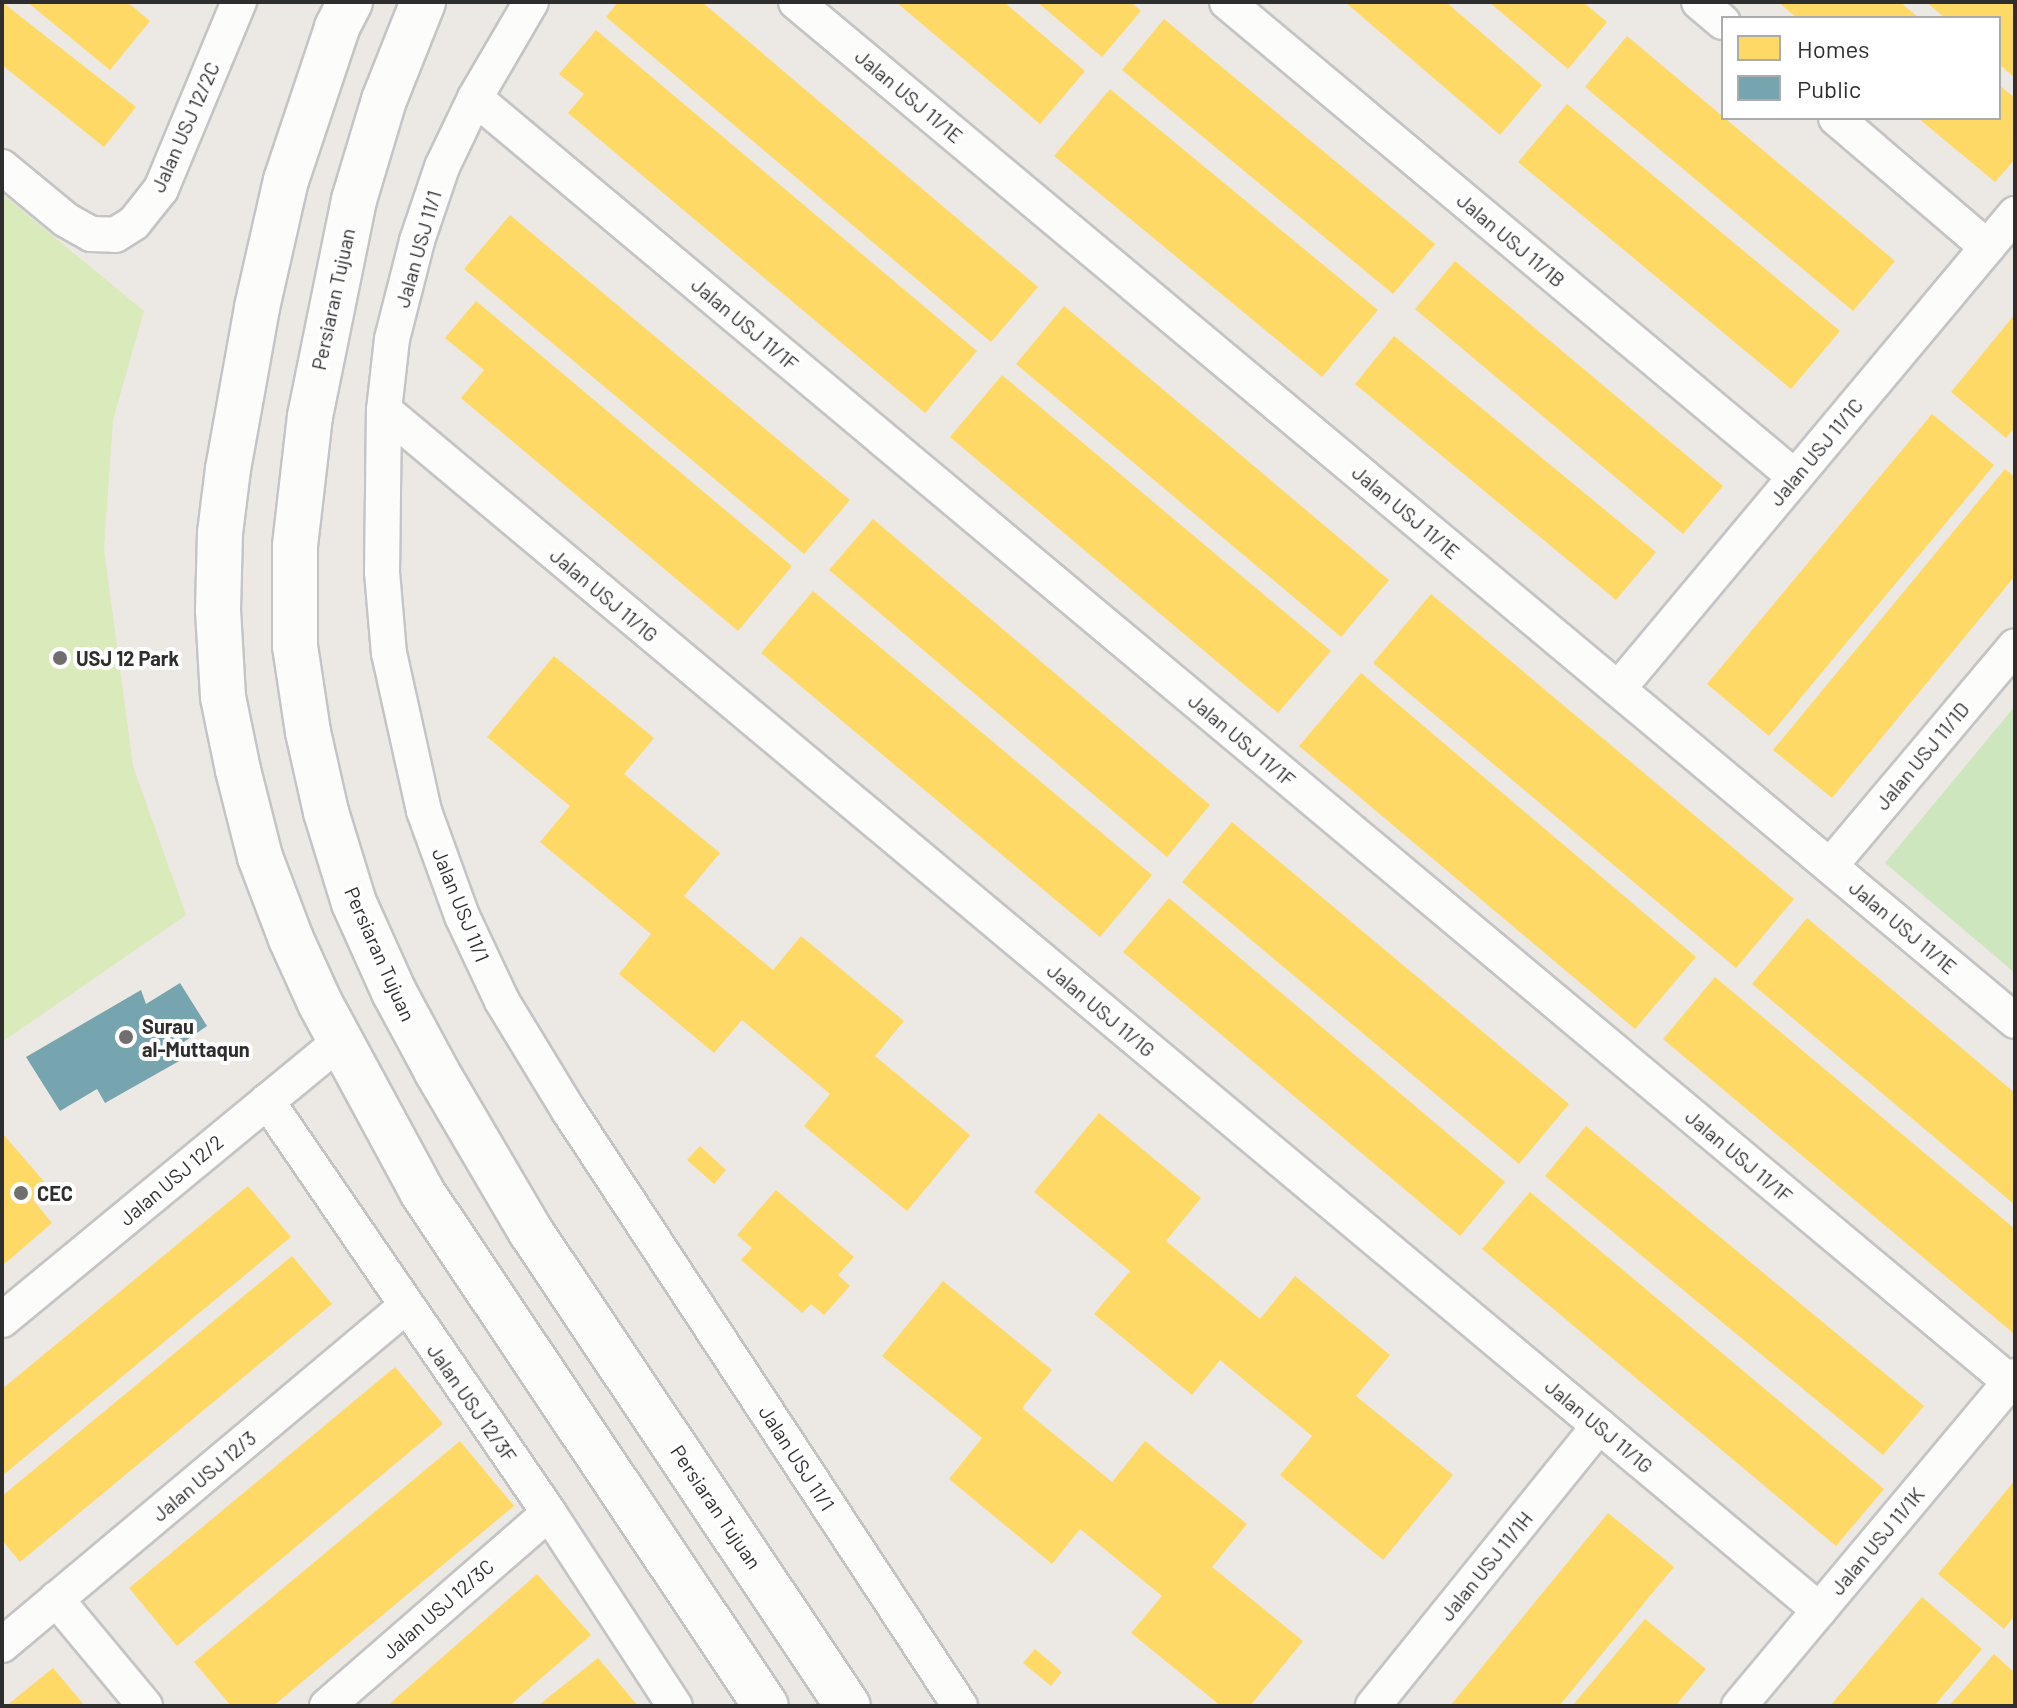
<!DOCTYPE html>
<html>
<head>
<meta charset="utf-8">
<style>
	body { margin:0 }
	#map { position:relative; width:2017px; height:1708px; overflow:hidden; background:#ece8e4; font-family:Barlow,sans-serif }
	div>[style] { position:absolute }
	.green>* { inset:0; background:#cee6be }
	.pitch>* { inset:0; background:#d9eabb }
	.homes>* { inset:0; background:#ffd966 }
	.public>* { inset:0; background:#76a5af }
	.roads { filter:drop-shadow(2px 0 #c5c4c5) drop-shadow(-2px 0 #c5c4c5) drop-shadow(0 2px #c5c4c5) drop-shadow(0 -2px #c5c4c5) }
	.minor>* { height:34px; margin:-17px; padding:0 17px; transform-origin:17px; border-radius:17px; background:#fcfcfb }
	.secondary>* { height:44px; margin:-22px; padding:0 22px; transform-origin:22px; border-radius:22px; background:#fcfcfb }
	.dots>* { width:22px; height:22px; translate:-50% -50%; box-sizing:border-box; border:4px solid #fff; border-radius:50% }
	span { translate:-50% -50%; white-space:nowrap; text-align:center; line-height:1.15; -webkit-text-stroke:8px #fff; paint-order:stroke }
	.street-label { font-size:20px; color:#2e2e2e }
	.poi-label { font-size:20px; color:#2e2e2e; font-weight:700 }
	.left { translate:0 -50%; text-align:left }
	.frame { position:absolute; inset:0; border:4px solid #2e2e2e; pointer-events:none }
	.legend { position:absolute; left:1721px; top:16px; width:280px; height:104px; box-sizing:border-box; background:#fff; border:2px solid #ababab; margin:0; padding:10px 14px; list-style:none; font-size:24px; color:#2e2e2e }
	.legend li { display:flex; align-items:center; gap:16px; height:40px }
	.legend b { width:40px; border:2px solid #ababab }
</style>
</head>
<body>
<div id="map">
	<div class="green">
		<i style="clip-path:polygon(2015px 706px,2015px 973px,1885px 863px)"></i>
	</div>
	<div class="pitch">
		<i style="clip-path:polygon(2px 194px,144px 311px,113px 420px,104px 549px,133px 766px,186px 915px,2px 1042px)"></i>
	</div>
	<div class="homes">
		<i style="clip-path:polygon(2px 2px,136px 107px,104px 147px,2px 65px)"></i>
		<i style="clip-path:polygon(27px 2px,127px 2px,150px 21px,110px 70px)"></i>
		<i style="clip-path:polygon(618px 2px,702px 2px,1038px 287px,991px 342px,606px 17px)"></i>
		<i style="clip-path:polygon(896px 2px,1004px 2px,1085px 71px,1040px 124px)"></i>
		<i style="clip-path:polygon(1037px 2px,1131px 2px,1141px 11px,1102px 57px)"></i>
		<i style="clip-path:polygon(1345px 2px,1446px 2px,1542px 85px,1500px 135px)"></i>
		<i style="clip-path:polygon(1489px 2px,1583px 2px,1607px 22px,1568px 69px)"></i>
		<i style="clip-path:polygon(1778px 2px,1900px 2px,1919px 18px,1797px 18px)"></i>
		<i style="clip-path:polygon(1926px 2px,2015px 2px,2015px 78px,1999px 64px,1999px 18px,1945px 18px)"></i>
		<i style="clip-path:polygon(1164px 19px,1435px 244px,1393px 294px,1122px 70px)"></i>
		<i style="clip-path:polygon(596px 30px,977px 351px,925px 413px,568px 113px,584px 94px,559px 74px)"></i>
		<i style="clip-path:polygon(1627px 36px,1895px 261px,1853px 311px,1585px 87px)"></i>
		<i style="clip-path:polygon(1999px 85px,2015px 98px,2015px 159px,1995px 182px,1918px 118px,1999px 118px)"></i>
		<i style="clip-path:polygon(1110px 89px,1378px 310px,1322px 377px,1054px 156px)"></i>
		<i style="clip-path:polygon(1567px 104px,1840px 331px,1791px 389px,1518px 162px)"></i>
		<i style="clip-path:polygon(510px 215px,850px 500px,804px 554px,464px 269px)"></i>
		<i style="clip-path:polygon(1455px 261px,1723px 486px,1683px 534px,1415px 309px)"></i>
		<i style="clip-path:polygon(476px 301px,792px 566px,738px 631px,461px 398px,484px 370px,445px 338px)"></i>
		<i style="clip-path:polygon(1064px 306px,1389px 580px,1341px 637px,1016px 364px)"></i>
		<i style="clip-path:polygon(2015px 314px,2015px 427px,2006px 438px,1951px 392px)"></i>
		<i style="clip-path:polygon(1394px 336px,1656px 552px,1616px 600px,1355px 384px)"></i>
		<i style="clip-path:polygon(1002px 375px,1331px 651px,1278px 713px,950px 437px)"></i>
		<i style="clip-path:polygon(1932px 414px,1994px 465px,1769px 736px,1707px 684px)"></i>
		<i style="clip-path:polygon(2005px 469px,2015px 477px,2015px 576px,1832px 798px,1773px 750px)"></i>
		<i style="clip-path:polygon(873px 519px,1210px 805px,1167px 857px,829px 570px)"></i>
		<i style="clip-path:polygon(813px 591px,1152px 875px,1100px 937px,761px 653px)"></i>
		<i style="clip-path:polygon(1431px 594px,1794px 899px,1736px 968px,1373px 663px)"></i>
		<i style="clip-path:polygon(554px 656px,654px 738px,624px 774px,720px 853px,684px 896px,773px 970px,801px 936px,904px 1021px,875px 1056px,970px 1135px,907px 1211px,804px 1126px,830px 1094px,742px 1020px,714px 1053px,619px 974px,651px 934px,540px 842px,570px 806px,487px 737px)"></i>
		<i style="clip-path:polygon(1361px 673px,1696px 957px,1635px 1029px,1299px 746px)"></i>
		<i style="clip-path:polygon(1232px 822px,1569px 1104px,1519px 1164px,1182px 882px)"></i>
		<i style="clip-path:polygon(1169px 898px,1505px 1182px,1460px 1236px,1123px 952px)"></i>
		<i style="clip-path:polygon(1807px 918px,2015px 1093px,2015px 1205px,1752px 984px)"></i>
		<i style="clip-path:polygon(1715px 977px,2015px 1229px,2013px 1333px,1663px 1039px)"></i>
		<i style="clip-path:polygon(1099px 1113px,1201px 1198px,1166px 1241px,1260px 1319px,1295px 1276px,1390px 1355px,1356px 1396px,1453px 1475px,1383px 1560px,1280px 1475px,1312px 1436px,1220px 1360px,1192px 1395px,1094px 1314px,1130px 1271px,1034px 1192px)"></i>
		<i style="clip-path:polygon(1586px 1126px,1924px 1406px,1883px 1455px,1545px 1176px)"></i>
		<i style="clip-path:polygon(2px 1133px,48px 1186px,33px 1200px,52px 1223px,2px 1266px)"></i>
		<i style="clip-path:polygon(700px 1146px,726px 1170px,714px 1184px,687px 1160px)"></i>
		<i style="clip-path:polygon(248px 1186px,291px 1237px,2px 1476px,2px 1389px)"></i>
		<i style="clip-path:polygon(776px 1190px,854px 1257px,838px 1275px,850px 1286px,824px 1315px,811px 1304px,802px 1313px,741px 1260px,752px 1248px,737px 1235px)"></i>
		<i style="clip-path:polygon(1530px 1192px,1884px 1489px,1836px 1546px,1482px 1249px)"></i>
		<i style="clip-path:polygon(292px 1256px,332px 1304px,20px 1562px,2px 1540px,2px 1496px)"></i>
		<i style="clip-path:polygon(943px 1281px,1052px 1370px,1022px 1408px,1112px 1482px,1145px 1441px,1247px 1524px,1212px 1567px,1303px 1641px,1250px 1706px,1221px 1706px,1131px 1633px,1162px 1596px,1080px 1529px,1052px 1564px,949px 1479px,982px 1438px,882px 1356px)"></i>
		<i style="clip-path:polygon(395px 1367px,443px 1424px,177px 1646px,129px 1588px)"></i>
		<i style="clip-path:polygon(460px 1441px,514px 1506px,273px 1706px,231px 1706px,194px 1662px)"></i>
		<i style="clip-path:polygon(2015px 1480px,2015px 1615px,2004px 1629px,1938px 1574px)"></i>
		<i style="clip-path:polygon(1608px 1513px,1674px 1567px,1654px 1591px,1559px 1706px,1450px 1706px)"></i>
		<i style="clip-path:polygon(537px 1574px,591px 1635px,509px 1706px,387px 1706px)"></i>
		<i style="clip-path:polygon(1922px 1597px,1982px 1649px,1962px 1673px,1934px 1706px,1830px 1706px)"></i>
		<i style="clip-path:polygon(1645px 1619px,1706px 1669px,1675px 1706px,1572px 1706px)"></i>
		<i style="clip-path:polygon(1035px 1649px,1062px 1672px,1051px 1686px,1023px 1663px)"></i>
		<i style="clip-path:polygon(1994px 1654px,2015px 1673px,2015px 1706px,1949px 1706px)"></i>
		<i style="clip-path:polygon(598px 1658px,638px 1706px,538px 1706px,545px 1700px)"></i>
		<i style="clip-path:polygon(53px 1668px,85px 1706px,6px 1706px)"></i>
	</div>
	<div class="public">
		<i style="clip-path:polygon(180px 983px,207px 1026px,175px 1048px,181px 1060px,105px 1103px,97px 1089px,60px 1111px,26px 1057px,141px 990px,146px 1004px)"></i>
	</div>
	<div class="roads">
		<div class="minor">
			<i style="left:531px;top:2px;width:111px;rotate:120.3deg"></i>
			<i style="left:475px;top:98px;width:76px;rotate:115.6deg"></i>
			<i style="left:442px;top:167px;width:78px;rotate:108.7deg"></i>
			<i style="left:417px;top:241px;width:101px;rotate:104.3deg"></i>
			<i style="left:392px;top:339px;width:71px;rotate:96.4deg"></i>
			<i style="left:384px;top:410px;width:162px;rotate:90.7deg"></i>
			<i style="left:382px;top:572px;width:81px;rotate:85.1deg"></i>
			<i style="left:389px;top:653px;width:162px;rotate:77.5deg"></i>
			<i style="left:424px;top:811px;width:112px;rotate:70.1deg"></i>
			<i style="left:462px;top:916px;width:94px;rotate:64.8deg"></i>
			<i style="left:502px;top:1001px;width:129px;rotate:58.7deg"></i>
			<i style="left:569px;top:1111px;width:712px;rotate:56.69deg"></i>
			<i style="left:796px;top:2px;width:1589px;rotate:39.89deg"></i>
			<i style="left:1227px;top:2px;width:740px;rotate:39.9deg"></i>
			<i style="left:1699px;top:2px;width:31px;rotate:40deg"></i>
			<i style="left:475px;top:98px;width:2001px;rotate:39.91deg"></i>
			<i style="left:1836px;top:118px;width:199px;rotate:40.5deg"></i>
			<i style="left:2px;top:167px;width:83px;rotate:39.6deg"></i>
			<i style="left:66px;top:220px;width:29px;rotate:29deg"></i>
			<i style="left:91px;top:234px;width:24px;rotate:2deg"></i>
			<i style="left:115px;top:235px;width:22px;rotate:-32deg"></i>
			<i style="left:134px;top:223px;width:43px;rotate:-51.5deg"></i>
			<i style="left:161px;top:189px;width:203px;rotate:-67.4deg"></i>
			<i style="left:384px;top:410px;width:1871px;rotate:39.9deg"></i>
			<i style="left:1618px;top:689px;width:619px;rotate:-50.11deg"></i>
			<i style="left:1830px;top:866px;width:287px;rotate:-49.9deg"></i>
			<i style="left:267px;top:1101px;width:499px;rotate:55.6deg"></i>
			<i style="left:549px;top:1513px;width:230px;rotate:56.9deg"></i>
			<i style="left:2px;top:1320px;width:438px;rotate:-39.5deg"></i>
			<i style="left:56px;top:1599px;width:139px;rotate:50.2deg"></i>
			<i style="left:2px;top:1645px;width:526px;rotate:-39.99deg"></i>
			<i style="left:327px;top:1706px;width:294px;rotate:-41deg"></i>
			<i style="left:1373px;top:1706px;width:360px;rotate:-51.1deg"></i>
			<i style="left:1739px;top:1706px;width:430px;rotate:-50.1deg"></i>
		</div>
		<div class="secondary">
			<i style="left:350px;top:2px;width:29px;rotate:117deg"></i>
			<i style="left:337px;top:28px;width:160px;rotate:108.5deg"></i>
			<i style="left:286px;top:180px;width:131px;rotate:102.8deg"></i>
			<i style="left:257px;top:308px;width:164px;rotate:100.2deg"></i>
			<i style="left:228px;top:469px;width:64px;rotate:97.1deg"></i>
			<i style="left:220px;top:533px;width:77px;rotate:91.5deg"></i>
			<i style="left:218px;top:610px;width:87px;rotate:86.7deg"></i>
			<i style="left:223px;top:697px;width:75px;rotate:78.4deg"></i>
			<i style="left:238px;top:770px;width:90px;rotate:75.8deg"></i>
			<i style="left:260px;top:857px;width:88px;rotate:69.3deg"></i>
			<i style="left:291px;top:939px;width:70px;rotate:65.6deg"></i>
			<i style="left:320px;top:1003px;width:215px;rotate:61.6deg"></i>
			<i style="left:422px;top:1192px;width:618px;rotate:56.21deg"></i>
			<i style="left:423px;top:2px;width:105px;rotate:111.7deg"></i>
			<i style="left:384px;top:100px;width:104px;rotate:106.7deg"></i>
			<i style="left:354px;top:200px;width:220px;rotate:101.5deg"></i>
			<i style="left:310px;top:416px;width:131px;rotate:96.6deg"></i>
			<i style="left:295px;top:546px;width:100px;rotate:90deg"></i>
			<i style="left:295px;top:646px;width:87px;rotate:81.4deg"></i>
			<i style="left:308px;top:732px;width:82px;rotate:77.3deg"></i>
			<i style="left:326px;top:812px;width:95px;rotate:72.9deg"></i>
			<i style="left:354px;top:903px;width:98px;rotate:65.8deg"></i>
			<i style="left:394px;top:992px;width:91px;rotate:61.7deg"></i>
			<i style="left:437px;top:1072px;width:186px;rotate:59.6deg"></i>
			<i style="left:531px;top:1232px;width:570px;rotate:56.23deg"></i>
		</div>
	</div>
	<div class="dots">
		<i style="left:60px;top:658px;background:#706f6e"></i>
		<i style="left:126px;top:1037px;background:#706f6e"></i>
		<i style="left:21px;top:1193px;background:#706f6e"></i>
	</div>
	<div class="street-label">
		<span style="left:909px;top:96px;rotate:40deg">Jalan USJ 11/1E</span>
		<span style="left:185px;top:127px;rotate:-66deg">Jalan USJ 12/2C</span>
		<span style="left:1511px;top:240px;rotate:40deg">Jalan USJ 11/1B</span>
		<span style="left:418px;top:249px;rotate:-74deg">Jalan USJ 11/1</span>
		<span style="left:333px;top:299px;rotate:-78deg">Persiaran Tujuan</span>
		<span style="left:745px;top:324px;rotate:40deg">Jalan USJ 11/1F</span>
		<span style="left:1816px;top:452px;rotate:-50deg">Jalan USJ 11/1C</span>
		<span style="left:1406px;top:512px;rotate:40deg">Jalan USJ 11/1E</span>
		<span style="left:604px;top:595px;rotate:40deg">Jalan USJ 11/1G</span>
		<span style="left:1242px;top:740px;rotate:40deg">Jalan USJ 11/1F</span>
		<span style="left:1922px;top:756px;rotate:-50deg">Jalan USJ 11/1D</span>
		<span style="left:461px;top:905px;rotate:68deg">Jalan USJ 11/1</span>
		<span style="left:1903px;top:927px;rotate:40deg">Jalan USJ 11/1E</span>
		<span style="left:380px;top:954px;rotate:66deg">Persiaran Tujuan</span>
		<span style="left:1101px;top:1010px;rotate:40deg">Jalan USJ 11/1G</span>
		<span style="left:1739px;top:1156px;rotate:40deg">Jalan USJ 11/1F</span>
		<span style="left:171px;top:1180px;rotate:-40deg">Jalan USJ 12/2</span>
		<span style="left:472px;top:1403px;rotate:55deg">Jalan USJ 12/3F</span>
		<span style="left:1599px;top:1426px;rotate:40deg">Jalan USJ 11/1G</span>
		<span style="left:797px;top:1458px;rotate:57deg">Jalan USJ 11/1</span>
		<span style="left:204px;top:1476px;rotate:-40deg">Jalan USJ 12/3</span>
		<span style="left:716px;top:1507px;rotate:56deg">Persiaran Tujuan</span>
		<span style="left:1877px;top:1541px;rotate:-50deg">Jalan USJ 11/1K</span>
		<span style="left:1486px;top:1566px;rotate:-51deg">Jalan USJ 11/1H</span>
		<span style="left:438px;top:1609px;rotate:-41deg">Jalan USJ 12/3C</span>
	</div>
	<div class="poi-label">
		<span class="left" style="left:76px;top:658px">USJ 12 Park</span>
		<span class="left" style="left:142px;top:1038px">Surau<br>al-Muttaqun</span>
		<span class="left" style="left:37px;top:1193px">CEC</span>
	</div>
	<div class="frame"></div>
	<ul class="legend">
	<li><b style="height:22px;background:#ffd966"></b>Homes</li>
	<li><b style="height:22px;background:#76a5af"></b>Public</li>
	</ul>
</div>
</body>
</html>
